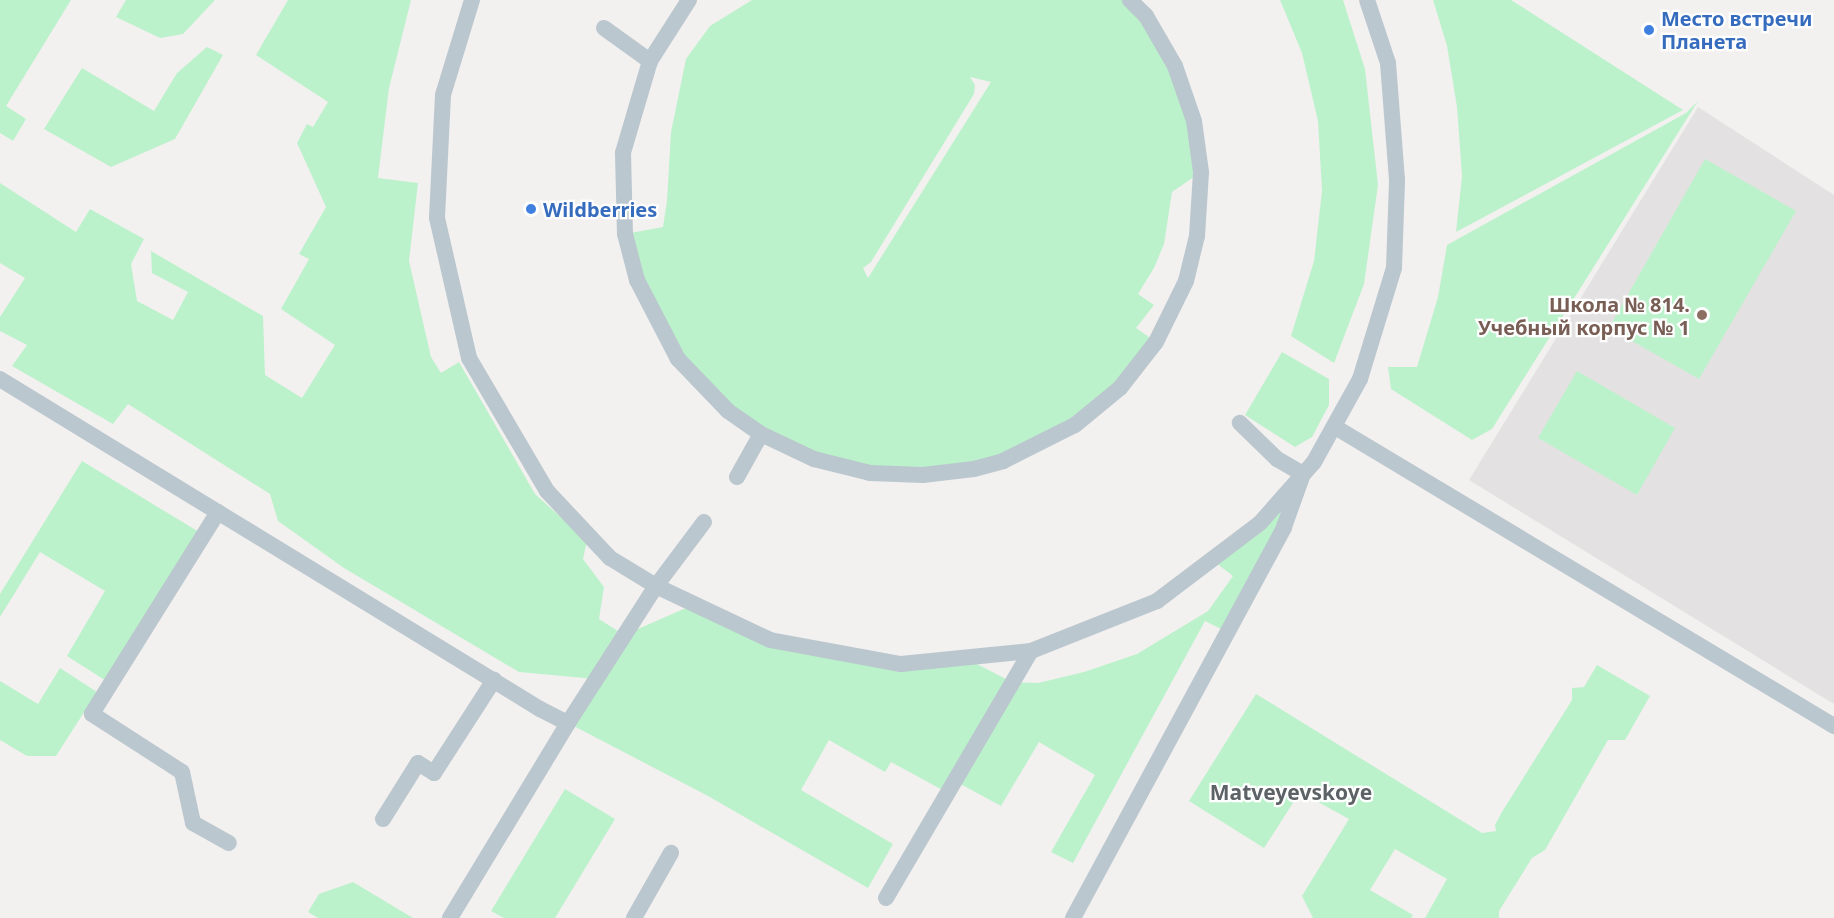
<!DOCTYPE html>
<html>
<head>
<meta charset="utf-8">
<style>
	body { margin:0 }
	#map { position:relative; width:1834px; height:918px; overflow:hidden; background:#f3f0f0; font-family:"Noto Sans",sans-serif }
	div>[style] { position:absolute }
	.education>* { inset:0; background:#e4e1e2 }
	.green>* { inset:0; background:#bcf2cb }
	.lane>* { height:16px; margin:-8px; padding:0 8px; transform-origin:8px; border-radius:8px; background:#bbc7ce }
	.dots>* { width:16px; height:16px; translate:-50% -50%; box-sizing:border-box; border:3px solid #fff; border-radius:50% }
	span { translate:-50% -50%; white-space:nowrap; text-align:center; line-height:1.15; -webkit-text-stroke:4.5px #fff; paint-order:stroke }
	.shop-label { font-size:20px; color:#366cbe; font-weight:700 }
	.left { translate:0 -50%; text-align:left }
	.education-label { font-size:20px; color:#785e54; font-weight:700 }
	.right { translate:-100% -50%; text-align:right }
	.neighbourhood-label { font-size:21px; color:#5c6266; font-weight:700 }
</style>
</head>
<body>
<div id="map">
	<div class="education">
		<i style="clip-path:polygon(1698px 107px,1834px 195px,1834px 704px,1469px 480px)"></i>
	</div>
	<div class="green">
		<i style="clip-path:polygon(0 0,71px 0,6px 106px,26px 119px,13px 141px,0 133px)"></i>
		<i style="clip-path:polygon(126px 0,215px 0,183px 34px,160px 38px,116px 17px)"></i>
		<i style="clip-path:polygon(288px 0,411px 0,389px 88px,378px 178px,418px 183px,409px 261px,431px 357px,441px 373px,459px 362px,535px 494px,587px 541px,583px 559px,604px 587px,599px 619px,624px 635px,686px 608px,781px 642px,901px 664px,963px 657px,1012px 682px,1038px 683px,1084px 672px,1137px 654px,1208px 611px,1233px 576px,1212px 560px,1303px 474px,1227px 632px,1205px 621px,1073px 863px,1051px 852px,1095px 775px,1039px 742px,1001px 806px,955px 781px,948px 793px,891px 762px,885px 772px,829px 740px,801px 790px,893px 844px,868px 888px,708px 796px,568px 723px,595px 679px,519px 672px,344px 568px,278px 521px,270px 494px,128px 404px,113px 424px,12px 366px,27px 345px,0 331px,0 317px,25px 278px,0 263px,0 183px,76px 232px,90px 209px,144px 239px,131px 264px,137px 301px,173px 320px,188px 292px,152px 273px,151px 251px,263px 316px,265px 375px,302px 398px,335px 345px,281px 309px,309px 259px,299px 254px,326px 207px,297px 143px,307px 124px,313px 127px,328px 102px,256px 55px)"></i>
		<i style="clip-path:polygon(evenodd,752px 0,1130px 0,1175px 66px,1201px 172px,1172px 192px,1164px 244px,1154px 268px,1138px 294px,1154px 305px,1136px 328px,1156px 342px,1120px 388px,1003px 461px,870px 473px,761px 434px,678px 359px,625px 234px,663px 227px,667px 201px,671px 132px,686px 59px,710px 26px,752px 0,970px 77px,991px 82px,868px 278px,863px 268px,871px 262px,974px 94px,975px 85px,970px 77px)"></i>
		<i style="clip-path:polygon(1280px 0,1343px 0,1365px 69px,1378px 185px,1364px 284px,1334px 363px,1291px 336px,1314px 261px,1322px 191px,1318px 121px,1302px 53px)"></i>
		<i style="clip-path:polygon(1433px 0,1511px 0,1683px 110px,1456px 232px,1462px 176px,1457px 107px,1447px 46px)"></i>
		<i style="clip-path:polygon(207px 47px,223px 55px,175px 139px,111px 167px,44px 129px,82px 68px,154px 111px,177px 73px)"></i>
		<i style="clip-path:polygon(1698px 101px,1492px 429px,1472px 440px,1391px 389px,1388px 367px,1417px 367px,1438px 297px,1447px 245px,1686px 113px)"></i>
		<i style="clip-path:polygon(1705px 159px,1796px 211px,1699px 379px,1609px 328px)"></i>
		<i style="clip-path:polygon(1282px 352px,1329px 379px,1329px 405px,1312px 437px,1295px 447px,1245px 415px)"></i>
		<i style="clip-path:polygon(1577px 371px,1675px 428px,1637px 495px,1538px 438px)"></i>
		<i style="clip-path:polygon(82px 461px,199px 532px,111px 684px,67px 656px,105px 591px,40px 552px,0 617px,0 594px)"></i>
		<i style="clip-path:polygon(1597px 665px,1650px 696px,1625px 740px,1608px 740px,1545px 850px,1532px 858px,1499px 911px,1499px 918px,1425px 918px,1447px 879px,1395px 849px,1370px 890px,1413px 915px,1411px 918px,1313px 918px,1302px 896px,1349px 819px,1300px 792px,1264px 848px,1189px 801px,1256px 694px,1482px 833px,1496px 831px,1495px 825px,1502px 812px,1572px 700px,1572px 688px,1584px 687px)"></i>
		<i style="clip-path:polygon(60px 668px,97px 692px,56px 756px,27px 756px,0 740px,0 681px,38px 704px)"></i>
		<i style="clip-path:polygon(565px 789px,615px 819px,555px 918px,504px 918px,491px 911px)"></i>
		<i style="clip-path:polygon(353px 882px,413px 918px,318px 918px,308px 912px,319px 894px)"></i>
	</div>
	<div class="lane">
		<i style="left:472px;top:0;width:99px;rotate:107deg"></i>
		<i style="left:443px;top:95px;width:123px;rotate:92.8deg"></i>
		<i style="left:437px;top:218px;width:144px;rotate:77.1deg"></i>
		<i style="left:469px;top:358px;width:154px;rotate:59.6deg"></i>
		<i style="left:547px;top:491px;width:92px;rotate:46.8deg"></i>
		<i style="left:610px;top:558px;width:54px;rotate:31.3deg"></i>
		<i style="left:656px;top:586px;width:126px;rotate:25.3deg"></i>
		<i style="left:770px;top:640px;width:133px;rotate:10.4deg"></i>
		<i style="left:901px;top:664px;width:131px;rotate:-5.7deg"></i>
		<i style="left:1031px;top:651px;width:136px;rotate:-21.6deg"></i>
		<i style="left:1157px;top:601px;width:129px;rotate:-37.1deg"></i>
		<i style="left:1260px;top:523px;width:81px;rotate:-48.5deg"></i>
		<i style="left:1314px;top:462px;width:95px;rotate:-61deg"></i>
		<i style="left:1360px;top:379px;width:116px;rotate:-73deg"></i>
		<i style="left:1394px;top:268px;width:88px;rotate:-88deg"></i>
		<i style="left:1397px;top:180px;width:117px;rotate:-94.4deg"></i>
		<i style="left:1388px;top:63px;width:66px;rotate:-108.4deg"></i>
		<i style="left:689px;top:0;width:72px;rotate:122.6deg"></i>
		<i style="left:650px;top:61px;width:96px;rotate:106.4deg"></i>
		<i style="left:623px;top:153px;width:81px;rotate:88.6deg"></i>
		<i style="left:625px;top:234px;width:48px;rotate:75.4deg"></i>
		<i style="left:637px;top:280px;width:89px;rotate:62.6deg"></i>
		<i style="left:678px;top:359px;width:72px;rotate:46.1deg"></i>
		<i style="left:728px;top:411px;width:40px;rotate:34.9deg"></i>
		<i style="left:761px;top:434px;width:59px;rotate:25.3deg"></i>
		<i style="left:814px;top:459px;width:58px;rotate:14deg"></i>
		<i style="left:870px;top:473px;width:53px;rotate:2.2deg"></i>
		<i style="left:923px;top:475px;width:51px;rotate:-6.7deg"></i>
		<i style="left:974px;top:469px;width:30px;rotate:-15deg"></i>
		<i style="left:1003px;top:461px;width:80px;rotate:-26.6deg"></i>
		<i style="left:1075px;top:425px;width:58px;rotate:-39.4deg"></i>
		<i style="left:1120px;top:388px;width:58px;rotate:-52deg"></i>
		<i style="left:1156px;top:342px;width:68px;rotate:-63.8deg"></i>
		<i style="left:1186px;top:281px;width:46px;rotate:-76.3deg"></i>
		<i style="left:1197px;top:236px;width:64px;rotate:-86.4deg"></i>
		<i style="left:1201px;top:172px;width:51px;rotate:-97.8deg"></i>
		<i style="left:1194px;top:121px;width:58px;rotate:-109.1deg"></i>
		<i style="left:1175px;top:66px;width:58px;rotate:-120.1deg"></i>
		<i style="left:1146px;top:16px;width:23px;rotate:-135deg"></i>
		<i style="left:604px;top:28px;width:57px;rotate:35.7deg"></i>
		<i style="left:0;top:379px;width:633px;rotate:31.43deg"></i>
		<i style="left:540px;top:709px;width:31px;rotate:27deg"></i>
		<i style="left:1335px;top:427px;width:582px;rotate:30.93deg"></i>
		<i style="left:737px;top:477px;width:49px;rotate:-60.8deg"></i>
		<i style="left:218px;top:512px;width:238px;rotate:122deg"></i>
		<i style="left:92px;top:714px;width:107px;rotate:32.8deg"></i>
		<i style="left:182px;top:772px;width:52px;rotate:77.8deg"></i>
		<i style="left:193px;top:823px;width:41px;rotate:29.1deg"></i>
		<i style="left:383px;top:819px;width:66px;rotate:-58deg"></i>
		<i style="left:418px;top:763px;width:19px;rotate:32deg"></i>
		<i style="left:434px;top:773px;width:111px;rotate:-57.2deg"></i>
		<i style="left:886px;top:898px;width:286px;rotate:-59.6deg"></i>
		<i style="left:450px;top:918px;width:228px;rotate:-58.8deg"></i>
		<i style="left:568px;top:723px;width:163px;rotate:-57.3deg"></i>
		<i style="left:656px;top:586px;width:80px;rotate:-53.1deg"></i>
		<i style="left:634px;top:918px;width:75px;rotate:-60.4deg"></i>
		<i style="left:1073px;top:918px;width:444px;rotate:-61.6deg"></i>
		<i style="left:1284px;top:527px;width:56px;rotate:-70.3deg"></i>
		<i style="left:1303px;top:474px;width:30px;rotate:-150deg"></i>
		<i style="left:1277px;top:459px;width:52px;rotate:-135.8deg"></i>
	</div>
	<div class="dots">
		<i style="left:1649px;top:30px;background:#3f7fe0"></i>
		<i style="left:531px;top:209px;background:#3f7fe0"></i>
		<i style="left:1702px;top:315px;background:#8d6e63"></i>
	</div>
	<div class="shop-label">
		<span class="left" style="left:1661px;top:30px">Место встречи<br>Планета</span>
		<span class="left" style="left:543px;top:209px">Wildberries</span>
	</div>
	<div class="education-label">
		<span class="right" style="left:1690px;top:316px">Школа № 814.<br>Учебный корпус № 1</span>
	</div>
	<div class="neighbourhood-label">
		<span style="left:1291px;top:792px">Matveyevskoye</span>
	</div>
</div>
</body>
</html>
